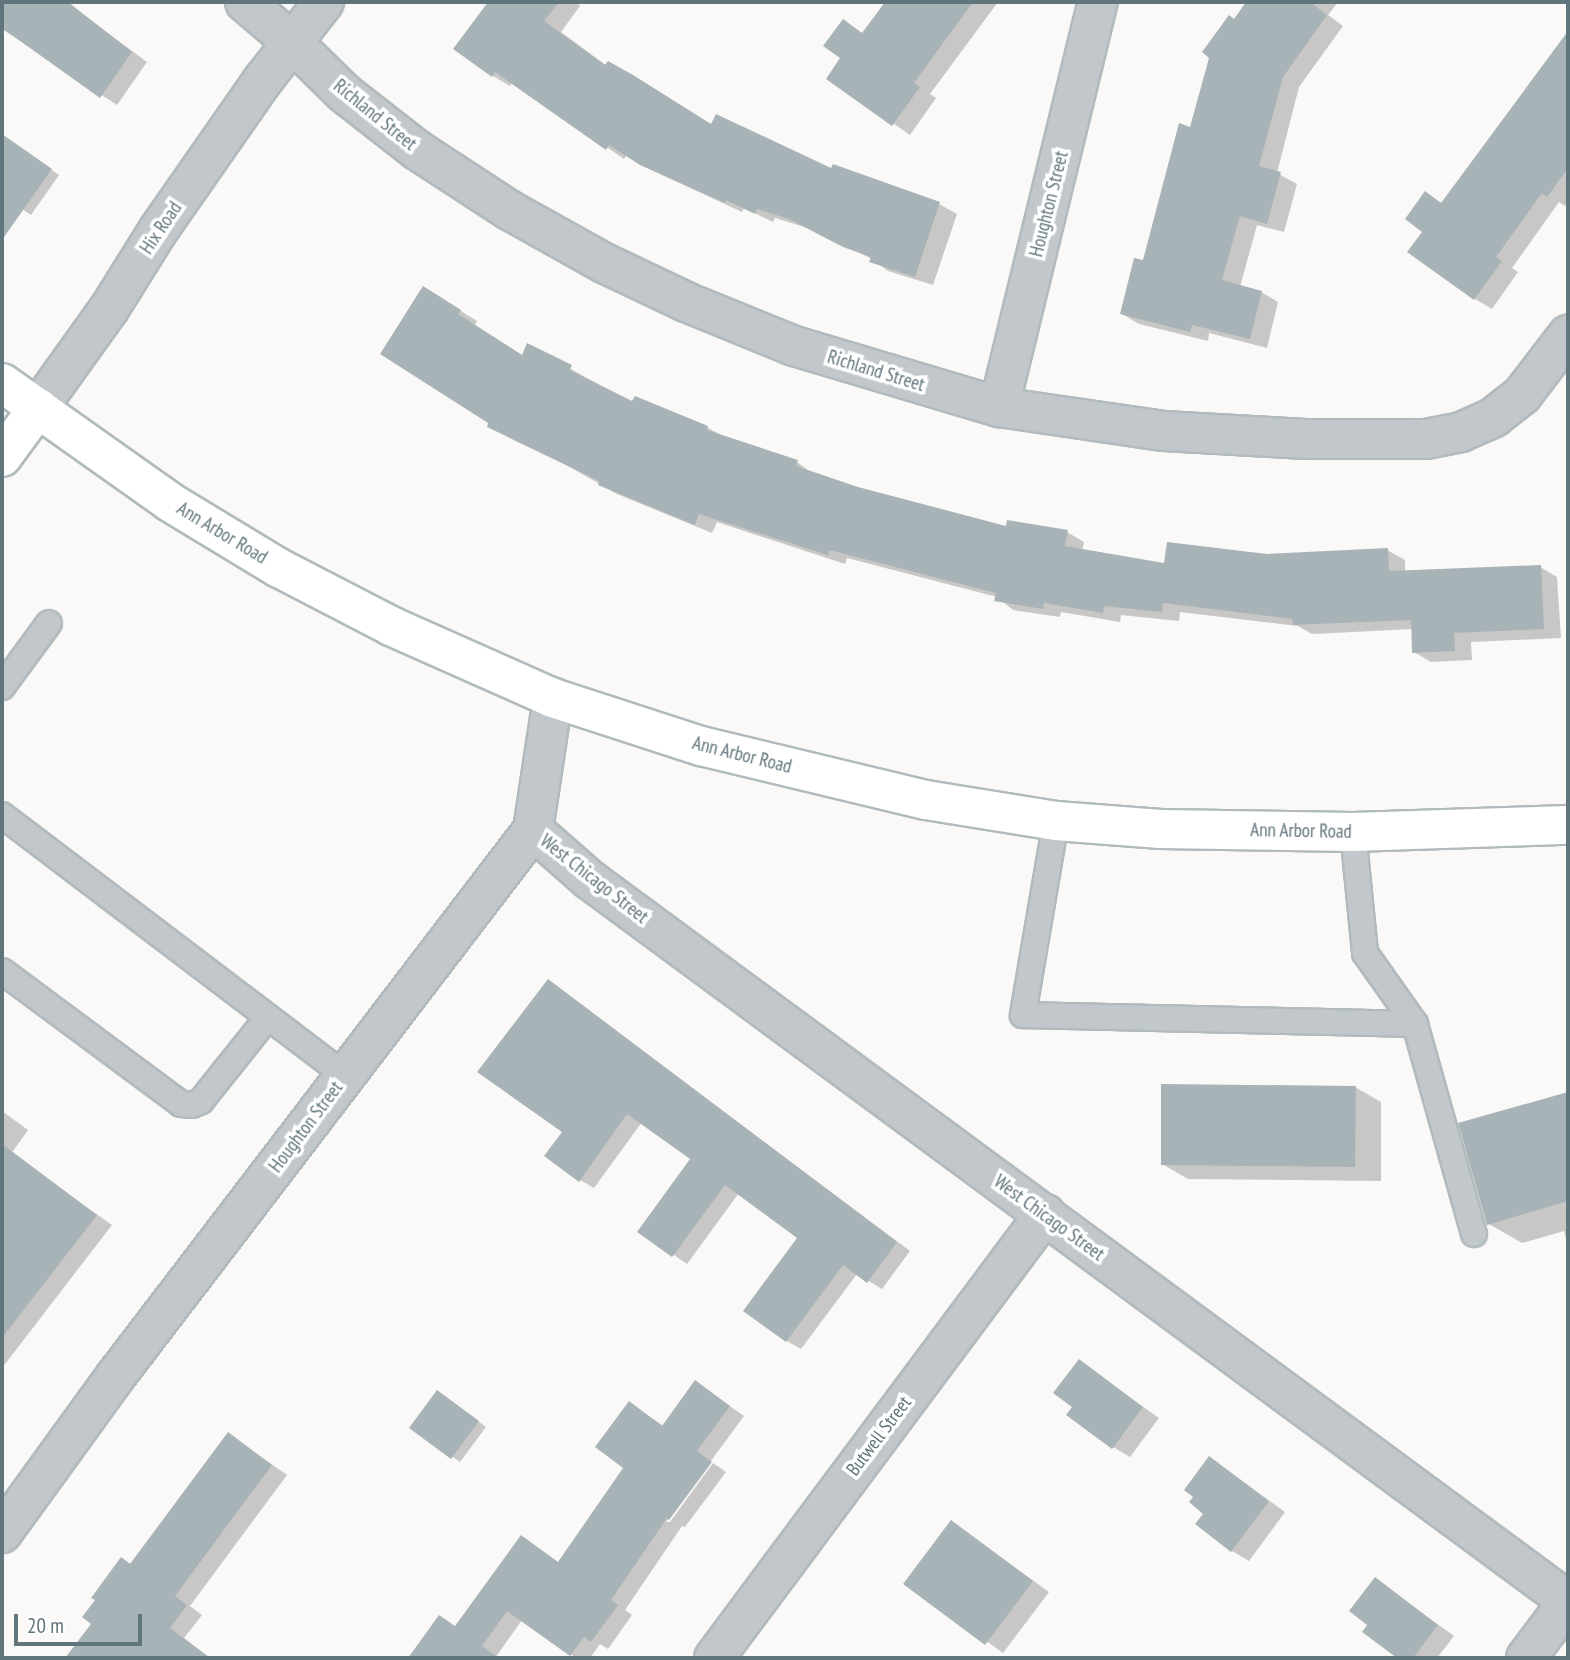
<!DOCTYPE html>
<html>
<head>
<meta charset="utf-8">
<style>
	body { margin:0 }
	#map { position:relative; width:1570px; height:1660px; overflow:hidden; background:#faf9f8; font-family:"PT Sans Narrow",sans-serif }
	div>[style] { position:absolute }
	.shadow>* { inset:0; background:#0003 }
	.building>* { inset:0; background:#a8b3b7 }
	.roads { filter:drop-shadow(2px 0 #b1babd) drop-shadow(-2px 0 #b1babd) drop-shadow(0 2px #b1babd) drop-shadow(0 -2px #b1babd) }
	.lane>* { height:24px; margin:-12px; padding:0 12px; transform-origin:12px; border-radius:12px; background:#c1c7ca }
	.street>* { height:38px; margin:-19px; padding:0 19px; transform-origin:19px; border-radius:19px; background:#c1c7ca }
	.secondary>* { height:38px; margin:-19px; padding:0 19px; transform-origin:19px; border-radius:19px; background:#fff }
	span { translate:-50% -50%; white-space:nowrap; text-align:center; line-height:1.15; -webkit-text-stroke:7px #fff; paint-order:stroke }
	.street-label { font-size:19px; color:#61757c }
	.frame { position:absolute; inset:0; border:4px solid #61757c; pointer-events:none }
	.scale { position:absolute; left:14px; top:1614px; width:128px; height:32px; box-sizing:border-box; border:4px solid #61757c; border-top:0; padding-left:9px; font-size:21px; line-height:24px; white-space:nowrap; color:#61757c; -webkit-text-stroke:5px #fff; paint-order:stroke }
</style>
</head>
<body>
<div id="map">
	<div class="shadow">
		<i style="clip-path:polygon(2px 2px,66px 2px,147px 62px,117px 105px,2px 29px)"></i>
		<i style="clip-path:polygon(490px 2px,575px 2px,580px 6px,561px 32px,607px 66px,712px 126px,832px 171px,834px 167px,939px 204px,957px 214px,933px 285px,888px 271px,872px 259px,808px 228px,775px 218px,773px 222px,744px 208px,742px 212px,660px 174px,627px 154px,624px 159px,512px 82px,510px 86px,493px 76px,455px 48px)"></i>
		<i style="clip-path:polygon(887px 2px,998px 2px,930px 94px,936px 98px,910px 135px,828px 78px,843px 58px,843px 21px,864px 34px)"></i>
		<i style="clip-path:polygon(1249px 2px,1338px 2px,1328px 15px,1343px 26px,1299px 87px,1277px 173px,1297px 184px,1284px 232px,1257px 225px,1240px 287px,1261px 292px,1278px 302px,1267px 348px,1209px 333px,1208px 341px,1139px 324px,1122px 314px,1235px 21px)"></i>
		<i style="clip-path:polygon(1568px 34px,1568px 202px,1565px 206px,1559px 202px,1512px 268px,1518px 272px,1492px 309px,1475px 299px,1425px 232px,1425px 194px,1443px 204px)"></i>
		<i style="clip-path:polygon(12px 143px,59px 175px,31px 215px,2px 196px,2px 157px)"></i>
		<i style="clip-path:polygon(440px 298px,477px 321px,475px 325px,523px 356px,528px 345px,633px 404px,708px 428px,725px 437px,797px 462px,813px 474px,858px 489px,1008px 529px,1067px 532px,1084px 542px,1082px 551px,1166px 565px,1267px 555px,1387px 550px,1405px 560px,1405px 572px,1540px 567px,1557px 577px,1561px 638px,1471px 642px,1472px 660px,1431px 662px,1414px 652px,1413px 629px,1312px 634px,1298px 626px,1180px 612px,1179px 621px,1121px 615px,1120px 622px,1061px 612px,1060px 617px,1013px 610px,997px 597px,847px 558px,845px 564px,717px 522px,712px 533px,617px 494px,491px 422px)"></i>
		<i style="clip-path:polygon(549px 981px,910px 1251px,882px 1289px,857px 1274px,801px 1349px,787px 1341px,799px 1238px,739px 1193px,687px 1264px,639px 1231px,693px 1158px,642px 1122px,594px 1188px,580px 1180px,564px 1131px)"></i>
		<i style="clip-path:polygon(1355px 1087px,1381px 1102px,1381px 1181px,1188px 1179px,1162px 1164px)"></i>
		<i style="clip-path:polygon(1568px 1093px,1568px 1247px,1564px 1231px,1522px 1243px,1489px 1224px,1460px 1124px)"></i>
		<i style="clip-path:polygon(2px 1111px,28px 1130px,3px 1165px,2px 1164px)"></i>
		<i style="clip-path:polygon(52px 1183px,112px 1225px,2px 1368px,2px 1252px)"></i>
		<i style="clip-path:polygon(1079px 1362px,1159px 1418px,1130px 1457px,1113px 1447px,1074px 1407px)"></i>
		<i style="clip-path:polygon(695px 1382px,744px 1416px,666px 1522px,670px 1522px,713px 1463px,726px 1472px,685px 1527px,682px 1526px,625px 1610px,632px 1615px,608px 1649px,600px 1644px,590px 1658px,576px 1658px,522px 1620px,495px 1658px,423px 1658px,415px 1652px,457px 1627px,521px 1537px,559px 1563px,626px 1467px,629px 1403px,664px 1426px)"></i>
		<i style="clip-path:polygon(445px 1397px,486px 1427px,460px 1462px,411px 1428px)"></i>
		<i style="clip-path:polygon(228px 1434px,287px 1475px,190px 1606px,202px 1615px,184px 1638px,209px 1657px,68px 1658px,94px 1623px,122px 1559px,131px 1564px)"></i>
		<i style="clip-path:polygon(1210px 1458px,1285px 1512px,1249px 1561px,1232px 1551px,1206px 1513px)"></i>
		<i style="clip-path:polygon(952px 1522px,1049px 1592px,1003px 1653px,906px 1583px)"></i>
		<i style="clip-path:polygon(1375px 1579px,1454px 1636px,1437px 1658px,1400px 1658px,1364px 1632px,1370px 1624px)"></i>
	</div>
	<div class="building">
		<i style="clip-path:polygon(2px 2px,68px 2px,132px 52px,100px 98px,2px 28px)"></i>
		<i style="clip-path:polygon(488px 2px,559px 2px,544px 21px,605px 65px,608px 61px,633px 75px,711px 124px,716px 114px,831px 168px,833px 164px,940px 202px,915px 277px,869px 262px,871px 257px,843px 247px,789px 219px,757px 209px,755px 214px,726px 200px,725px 203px,640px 165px,609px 145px,606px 150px,495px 72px,492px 77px,453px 49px)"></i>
		<i style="clip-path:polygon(885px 2px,973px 2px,914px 83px,920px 87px,892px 126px,826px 79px,840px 58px,823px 46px,843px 19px,862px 33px)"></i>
		<i style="clip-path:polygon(1246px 2px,1310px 2px,1327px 15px,1283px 77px,1259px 166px,1281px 172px,1267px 224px,1240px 216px,1222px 280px,1262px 291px,1250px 339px,1192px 325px,1190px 332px,1120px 314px,1134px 258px,1143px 260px,1179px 123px,1190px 127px,1209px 58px,1202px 52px,1229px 15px,1234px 19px)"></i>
		<i style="clip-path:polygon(1568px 31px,1568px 168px,1547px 197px,1542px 193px,1496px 257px,1502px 261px,1474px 300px,1407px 252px,1422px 232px,1405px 219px,1425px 191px,1441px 203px)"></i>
		<i style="clip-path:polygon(2px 134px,52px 169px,2px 240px)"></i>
		<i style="clip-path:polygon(423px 286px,461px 310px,458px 314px,522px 355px,527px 343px,572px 365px,570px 370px,632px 401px,635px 396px,708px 426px,707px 430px,798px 460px,796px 466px,858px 487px,1006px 526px,1007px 520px,1068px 530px,1065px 546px,1164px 563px,1167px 542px,1267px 554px,1388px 548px,1389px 571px,1541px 565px,1544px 629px,1454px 633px,1455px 651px,1412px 653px,1411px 620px,1293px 625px,1292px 619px,1163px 603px,1162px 612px,1104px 606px,1103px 613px,1044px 603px,1043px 609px,994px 601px,996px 593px,829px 550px,828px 555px,699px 514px,695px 525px,598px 485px,599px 481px,487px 427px,488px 423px,380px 354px)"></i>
		<i style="clip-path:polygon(548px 979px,897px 1242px,867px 1283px,843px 1265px,786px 1342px,743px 1311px,797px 1238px,725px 1185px,672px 1257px,637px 1232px,690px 1159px,627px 1114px,579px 1182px,544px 1156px,562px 1132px,477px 1072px)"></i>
		<i style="clip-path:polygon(1161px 1084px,1356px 1086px,1355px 1167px,1161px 1165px)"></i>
		<i style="clip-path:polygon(1568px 1092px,1568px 1201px,1487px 1225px,1458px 1123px)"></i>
		<i style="clip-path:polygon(2px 1144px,97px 1215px,2px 1338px)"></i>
		<i style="clip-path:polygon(1079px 1359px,1143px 1407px,1112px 1449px,1066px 1415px,1072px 1407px,1053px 1393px)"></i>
		<i style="clip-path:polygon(695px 1380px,730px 1406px,697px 1451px,712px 1462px,669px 1520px,667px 1518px,611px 1600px,618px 1605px,591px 1642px,584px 1637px,570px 1656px,507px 1611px,482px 1646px,499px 1658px,408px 1658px,439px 1615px,455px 1626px,521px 1535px,558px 1562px,623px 1468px,595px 1447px,629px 1401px,662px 1426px)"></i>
		<i style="clip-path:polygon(437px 1390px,479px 1421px,451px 1459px,409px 1428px)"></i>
		<i style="clip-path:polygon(228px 1432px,272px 1465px,175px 1596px,187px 1605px,170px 1628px,210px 1658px,65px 1658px,91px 1624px,82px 1617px,95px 1600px,91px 1598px,121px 1557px,130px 1564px)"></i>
		<i style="clip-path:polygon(1209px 1456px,1269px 1501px,1231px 1552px,1195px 1524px,1203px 1514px,1189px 1502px,1193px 1497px,1184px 1490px)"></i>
		<i style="clip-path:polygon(951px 1520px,1033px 1581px,985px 1645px,903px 1584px)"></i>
		<i style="clip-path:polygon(1375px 1577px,1438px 1625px,1413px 1658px,1397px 1658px,1362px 1632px,1367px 1625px,1349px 1611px)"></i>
	</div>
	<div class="roads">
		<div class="lane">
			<i style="left:2px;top:687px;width:79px;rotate:-53.7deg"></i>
			<i style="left:2px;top:815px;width:430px;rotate:37.2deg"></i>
			<i style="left:1056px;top:821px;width:197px;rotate:99.7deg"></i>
			<i style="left:1023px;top:1015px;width:392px;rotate:1.3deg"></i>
			<i style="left:1353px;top:832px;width:122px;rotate:84.3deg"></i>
			<i style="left:1365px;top:953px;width:87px;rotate:54.8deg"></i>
			<i style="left:1415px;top:1024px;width:218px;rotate:74.3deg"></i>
			<i style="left:2px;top:971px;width:223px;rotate:36.6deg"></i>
			<i style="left:181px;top:1104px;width:11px;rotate:5deg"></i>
			<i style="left:192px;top:1105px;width:10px;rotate:-24deg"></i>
			<i style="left:201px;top:1101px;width:107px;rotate:-51.4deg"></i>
		</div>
		<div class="street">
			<i style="left:245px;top:2px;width:63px;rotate:40.5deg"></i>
			<i style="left:293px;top:43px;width:71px;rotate:44.4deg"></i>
			<i style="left:344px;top:93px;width:93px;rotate:38deg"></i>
			<i style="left:417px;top:150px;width:110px;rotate:33.1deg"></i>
			<i style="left:509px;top:210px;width:109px;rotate:29.2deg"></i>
			<i style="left:604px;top:263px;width:91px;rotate:25.4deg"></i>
			<i style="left:686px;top:302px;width:117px;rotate:22.2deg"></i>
			<i style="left:794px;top:346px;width:214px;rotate:16.6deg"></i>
			<i style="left:999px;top:407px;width:167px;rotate:8.3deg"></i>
			<i style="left:1164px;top:431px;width:142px;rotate:3.2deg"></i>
			<i style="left:1306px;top:439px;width:120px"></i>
			<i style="left:1426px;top:439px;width:36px;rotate:-11deg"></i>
			<i style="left:1461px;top:432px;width:36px;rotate:-24deg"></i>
			<i style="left:1494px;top:417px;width:36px;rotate:-38deg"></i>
			<i style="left:1522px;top:395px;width:76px;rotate:-52.5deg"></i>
			<i style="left:999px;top:407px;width:417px;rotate:-76.3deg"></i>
			<i style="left:38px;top:408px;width:122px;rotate:-54.4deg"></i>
			<i style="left:109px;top:309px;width:94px;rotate:-58deg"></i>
			<i style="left:159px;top:229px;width:182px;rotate:-55.1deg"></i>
			<i style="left:263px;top:80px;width:99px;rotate:-52deg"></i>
			<i style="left:533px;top:830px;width:76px;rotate:41.3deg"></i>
			<i style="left:590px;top:880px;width:1215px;rotate:36.4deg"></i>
			<i style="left:2px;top:1533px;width:193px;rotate:-54.1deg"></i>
			<i style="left:115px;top:1377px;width:688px;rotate:-52.61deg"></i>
			<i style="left:533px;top:830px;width:134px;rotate:-81.4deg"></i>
			<i style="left:714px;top:1658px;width:554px;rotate:-53.3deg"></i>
			<i style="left:1526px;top:1658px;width:70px;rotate:-53.1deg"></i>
		</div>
		<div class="secondary">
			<i style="left:2px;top:383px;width:206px;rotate:35.3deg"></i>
			<i style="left:170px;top:502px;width:127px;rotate:31.2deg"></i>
			<i style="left:279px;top:568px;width:126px;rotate:27.4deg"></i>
			<i style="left:391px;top:626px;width:177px;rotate:24deg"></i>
			<i style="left:553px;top:698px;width:156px;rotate:18deg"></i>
			<i style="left:701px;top:746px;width:231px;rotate:13.5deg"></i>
			<i style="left:926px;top:800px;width:132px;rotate:9.2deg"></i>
			<i style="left:1056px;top:821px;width:105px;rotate:4.4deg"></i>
			<i style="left:1161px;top:829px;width:192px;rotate:0.9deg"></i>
			<i style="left:1353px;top:832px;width:215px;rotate:-1.9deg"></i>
			<i style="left:2px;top:457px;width:61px;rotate:-53.7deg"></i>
		</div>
	</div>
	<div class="street-label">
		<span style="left:375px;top:115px;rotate:39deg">Richland Street</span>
		<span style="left:1049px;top:204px;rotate:-76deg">Houghton Street</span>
		<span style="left:161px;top:228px;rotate:-56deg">Hix Road</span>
		<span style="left:876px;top:371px;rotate:17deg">Richland Street</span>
		<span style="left:222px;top:533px;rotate:31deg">Ann Arbor Road</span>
		<span style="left:742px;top:755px;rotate:14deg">Ann Arbor Road</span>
		<span style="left:1301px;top:831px;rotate:1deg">Ann Arbor Road</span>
		<span style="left:594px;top:879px;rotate:38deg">West Chicago Street</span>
		<span style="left:306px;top:1127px;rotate:-53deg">Houghton Street</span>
		<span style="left:1049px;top:1218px;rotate:36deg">West Chicago Street</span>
		<span style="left:879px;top:1436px;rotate:-53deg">Butwell Street</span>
	</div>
	<div class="frame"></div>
	<div class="scale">20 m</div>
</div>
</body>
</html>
